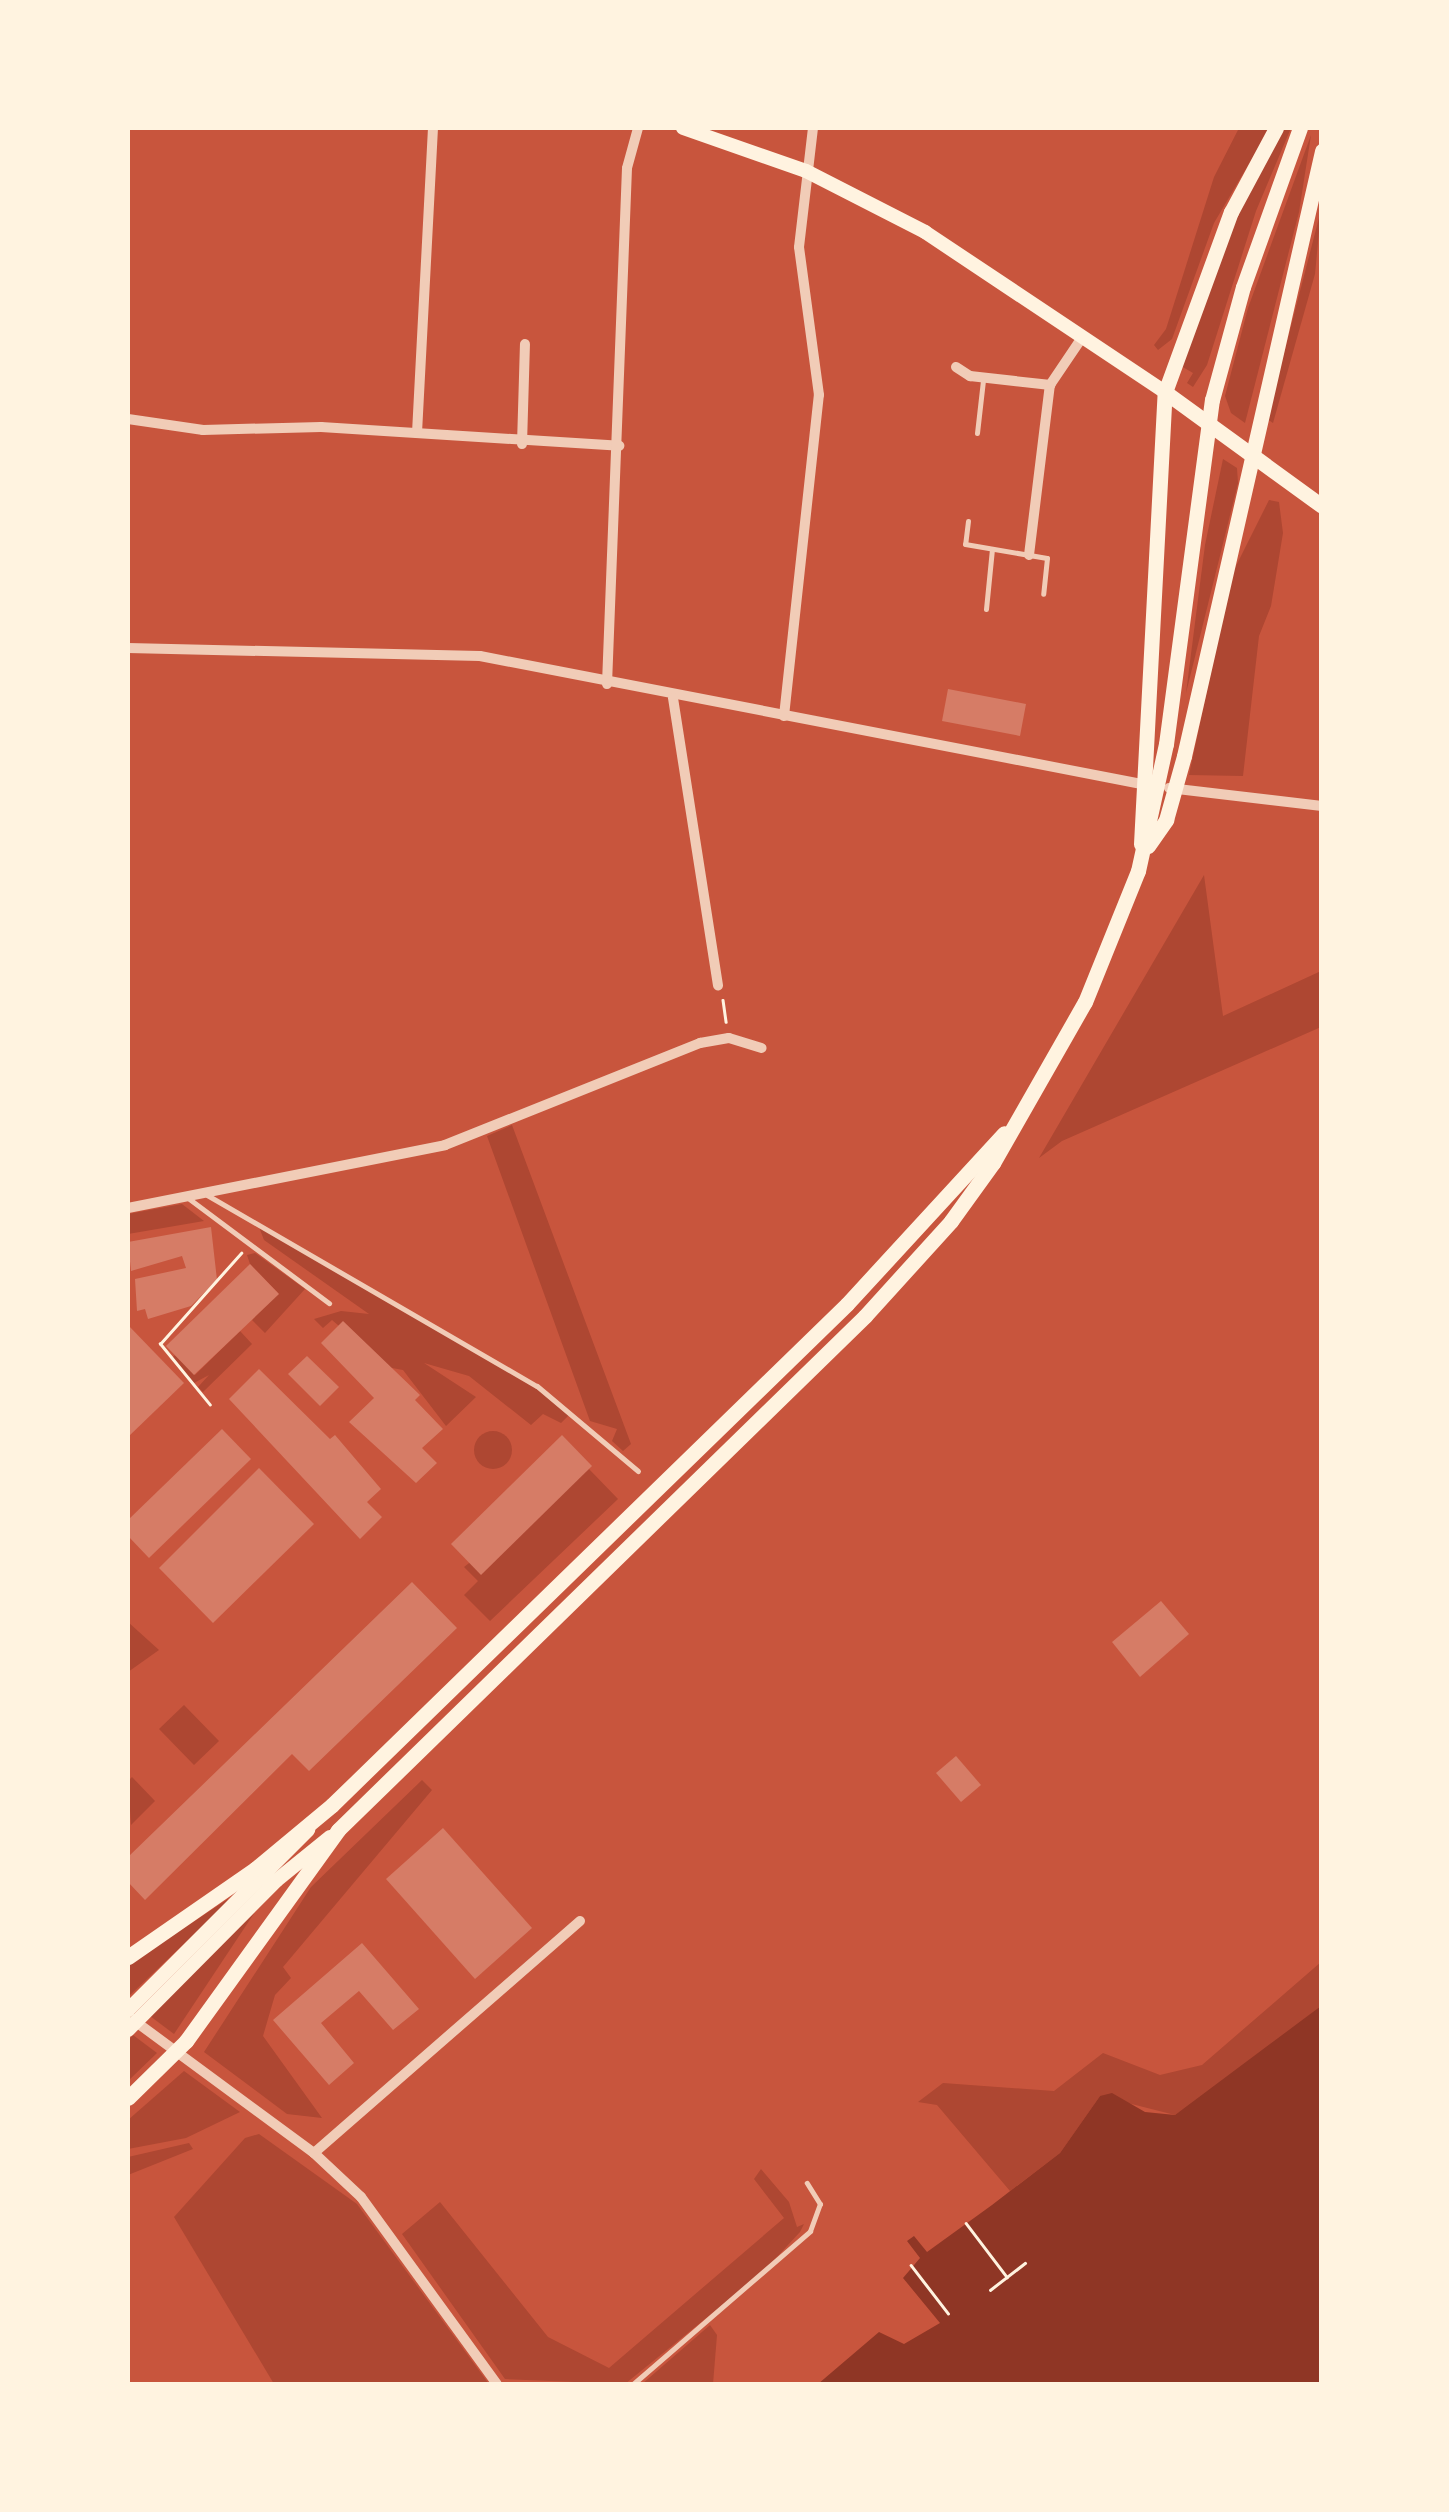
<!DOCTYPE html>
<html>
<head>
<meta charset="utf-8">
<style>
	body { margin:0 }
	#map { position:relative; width:1449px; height:2512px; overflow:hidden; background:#c8553d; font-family:Jost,sans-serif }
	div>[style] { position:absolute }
	.green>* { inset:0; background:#ae4732 }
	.round { border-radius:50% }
	.water>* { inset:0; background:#8f3625 }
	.building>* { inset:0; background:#d67c66 }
	.path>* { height:2.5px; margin:-1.25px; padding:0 1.25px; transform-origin:1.25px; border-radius:1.25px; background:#fff3e0 }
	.service>* { height:5px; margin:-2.5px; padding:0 2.5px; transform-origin:2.5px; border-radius:2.5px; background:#f1ccb7 }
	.minor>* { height:10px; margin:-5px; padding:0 5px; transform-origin:5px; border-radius:5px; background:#f1ccb7 }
	.secondary>* { height:14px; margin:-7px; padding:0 7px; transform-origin:7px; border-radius:7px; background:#fff3e0 }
	.primary>* { height:15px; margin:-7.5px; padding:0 7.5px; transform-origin:7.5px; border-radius:7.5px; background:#fff3e0 }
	span { translate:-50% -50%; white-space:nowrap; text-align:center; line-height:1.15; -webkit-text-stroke:10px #fff3e0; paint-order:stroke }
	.frame { position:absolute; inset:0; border:130px solid #fff3e0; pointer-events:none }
</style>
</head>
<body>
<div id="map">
	<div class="green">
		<i style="clip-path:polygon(1239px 128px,1270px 128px,1214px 223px,1172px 339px,1158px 350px,1154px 345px,1166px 329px,1214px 177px)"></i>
		<i style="clip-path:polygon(1284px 128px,1291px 128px,1256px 211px,1207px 365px,1193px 387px,1187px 383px,1193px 373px,1181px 366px,1240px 208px)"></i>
		<i style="clip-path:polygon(1311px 135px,1299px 212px,1245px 423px,1231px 413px,1225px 396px,1248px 308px)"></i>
		<i style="clip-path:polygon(1321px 210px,1315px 274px,1273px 423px,1267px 419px)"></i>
		<i style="clip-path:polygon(1223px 459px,1237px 468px,1238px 483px,1186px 693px,1205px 545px)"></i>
		<i style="clip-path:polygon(1269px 500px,1279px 502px,1283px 533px,1271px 606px,1259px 636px,1243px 776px,1189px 775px,1232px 574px)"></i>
		<i style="clip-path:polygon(1204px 875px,1223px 1016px,1321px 971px,1321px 1027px,1062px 1141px,1039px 1158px)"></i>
		<i style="clip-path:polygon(512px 1125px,631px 1444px,623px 1451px,612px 1441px,617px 1429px,590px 1421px,487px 1136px)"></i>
		<i style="clip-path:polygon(182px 1204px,204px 1221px,128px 1234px,128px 1214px)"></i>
		<i style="clip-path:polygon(259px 1227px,537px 1386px,571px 1413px,561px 1423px,543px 1414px,531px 1425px,469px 1376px,424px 1363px,476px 1397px,446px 1426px,403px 1370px,387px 1367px,332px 1320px,323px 1328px,314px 1319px,341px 1311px,369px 1314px,264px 1240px)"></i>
		<i style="clip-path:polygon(255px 1253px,305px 1289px,265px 1333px,252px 1320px,278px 1293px,250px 1264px,247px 1255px)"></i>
		<i style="clip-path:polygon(240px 1331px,252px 1344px,203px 1392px,198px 1387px,209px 1375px,194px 1383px,171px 1359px,175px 1355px,195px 1375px)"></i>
		<i class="round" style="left:474px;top:1431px;width:38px;height:38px"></i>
		<i style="clip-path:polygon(589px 1469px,618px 1499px,490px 1621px,464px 1595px,478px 1581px,464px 1567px)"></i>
		<i style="clip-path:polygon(128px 1622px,159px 1650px,128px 1672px)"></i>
		<i style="clip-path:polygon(184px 1705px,219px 1741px,194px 1765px,159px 1729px)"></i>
		<i style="clip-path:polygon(132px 1777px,155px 1801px,131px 1825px,128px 1781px)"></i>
		<i style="clip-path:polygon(422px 1780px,432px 1790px,283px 1967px,291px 1978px,275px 1995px,263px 2036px,322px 2118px,287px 2114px,204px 2052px,311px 1887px)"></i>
		<i style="clip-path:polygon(228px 1899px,226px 1904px,128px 1997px,128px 1965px)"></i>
		<i style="clip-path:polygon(255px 1912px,174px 2034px,150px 2016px)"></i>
		<i style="clip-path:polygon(1321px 1962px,1321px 2006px,1232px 2077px,1175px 2115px,1100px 2096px,1060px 2153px,1010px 2191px,937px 2105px,918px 2102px,943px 2083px,1054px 2091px,1103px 2053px,1160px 2075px,1202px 2065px)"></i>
		<i style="clip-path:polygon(133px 2035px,157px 2053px,128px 2081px,128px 2041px)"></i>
		<i style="clip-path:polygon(184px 2071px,240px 2112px,186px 2138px,128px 2149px,128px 2120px)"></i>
		<i style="clip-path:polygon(259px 2134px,357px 2204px,489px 2384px,274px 2384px,174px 2217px,245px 2138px)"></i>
		<i style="clip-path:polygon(189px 2143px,193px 2149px,128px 2175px,128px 2157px)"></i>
		<i style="clip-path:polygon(761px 2169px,789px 2202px,797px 2227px,804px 2224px,800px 2232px,764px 2271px,625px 2384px,505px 2379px,402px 2234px,440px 2202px,548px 2337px,609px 2368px,784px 2218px,754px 2179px)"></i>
		<i style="clip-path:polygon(710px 2325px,717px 2335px,713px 2384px,642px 2384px)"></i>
	</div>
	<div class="water">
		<i style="clip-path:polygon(1321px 2006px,1321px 2384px,818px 2384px,879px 2332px,904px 2344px,940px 2323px,903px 2278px,920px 2258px,907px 2241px,914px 2236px,927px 2252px,992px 2205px,1060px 2153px,1100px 2096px,1112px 2093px,1145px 2112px,1175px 2115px)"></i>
	</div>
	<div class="building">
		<i style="clip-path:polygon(948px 689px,1026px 704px,1020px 736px,942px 721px)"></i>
		<i style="clip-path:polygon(211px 1227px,217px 1280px,191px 1306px,148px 1319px,145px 1309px,137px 1311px,135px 1279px,186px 1268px,182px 1256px,131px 1271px,128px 1242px)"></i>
		<i style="clip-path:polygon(250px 1264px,279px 1294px,194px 1375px,166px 1346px)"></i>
		<i style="clip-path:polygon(343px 1321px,420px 1395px,415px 1400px,443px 1429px,422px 1448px,437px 1463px,416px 1483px,349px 1422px,374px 1398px,321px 1343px)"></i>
		<i style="clip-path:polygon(128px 1325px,184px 1383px,128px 1437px)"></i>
		<i style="clip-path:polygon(307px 1356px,339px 1387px,320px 1406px,288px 1374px)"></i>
		<i style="clip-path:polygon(259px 1369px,330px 1439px,335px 1435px,381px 1489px,367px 1502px,382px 1517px,360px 1539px,229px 1399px)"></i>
		<i style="clip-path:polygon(222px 1429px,251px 1459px,149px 1558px,128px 1536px,128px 1520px)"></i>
		<i style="clip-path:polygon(562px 1435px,592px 1466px,481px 1575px,451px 1544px)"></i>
		<i style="clip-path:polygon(259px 1468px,314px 1524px,213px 1623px,159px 1568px)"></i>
		<i style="clip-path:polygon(412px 1582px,457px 1628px,309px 1771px,292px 1754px,145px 1900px,128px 1882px,128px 1857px)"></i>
		<i style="clip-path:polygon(1161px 1601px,1189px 1634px,1140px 1677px,1112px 1642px)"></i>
		<i style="clip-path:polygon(956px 1756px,981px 1785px,961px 1802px,936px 1773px)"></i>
		<i style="clip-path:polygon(443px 1828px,532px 1928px,475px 1979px,386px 1879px)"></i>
		<i style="clip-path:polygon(362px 1943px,419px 2009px,393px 2030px,359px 1991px,321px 2023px,354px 2063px,329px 2085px,273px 2020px)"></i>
	</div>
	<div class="path">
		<i style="left:723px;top:1000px;width:22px;rotate:82deg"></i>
		<i style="left:210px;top:1405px;width:79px;rotate:-129.3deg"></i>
		<i style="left:160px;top:1344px;width:122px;rotate:-48.3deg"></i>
		<i style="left:966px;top:2223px;width:68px;rotate:52.8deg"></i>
		<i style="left:911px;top:2265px;width:61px;rotate:52.4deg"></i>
		<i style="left:990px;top:2290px;width:44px;rotate:-37.6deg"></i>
	</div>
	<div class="service">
		<i style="left:977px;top:433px;width:53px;rotate:-83.5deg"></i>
		<i style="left:968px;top:521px;width:23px;rotate:97deg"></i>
		<i style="left:965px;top:544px;width:83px;rotate:9.7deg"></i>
		<i style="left:1047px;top:558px;width:36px;rotate:96deg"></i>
		<i style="left:986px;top:609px;width:60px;rotate:-84.3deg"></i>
		<i style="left:207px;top:1195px;width:381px;rotate:30.1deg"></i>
		<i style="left:537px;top:1386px;width:132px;rotate:40.1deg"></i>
		<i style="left:188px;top:1198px;width:176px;rotate:36.7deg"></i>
		<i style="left:633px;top:2384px;width:234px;rotate:-40.8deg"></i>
		<i style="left:810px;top:2231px;width:29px;rotate:-70deg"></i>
		<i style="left:820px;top:2204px;width:25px;rotate:-122deg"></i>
	</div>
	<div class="minor">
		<i style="left:956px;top:367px;width:17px;rotate:33deg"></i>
		<i style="left:970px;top:376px;width:81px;rotate:6.4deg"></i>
		<i style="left:128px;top:419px;width:76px;rotate:8.3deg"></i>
		<i style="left:203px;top:430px;width:118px;rotate:-1.5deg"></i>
		<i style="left:321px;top:427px;width:299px;rotate:3.6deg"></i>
		<i style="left:417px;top:433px;width:305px;rotate:-87deg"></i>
		<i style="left:522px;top:444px;width:100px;rotate:-88.3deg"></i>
		<i style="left:1029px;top:555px;width:171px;rotate:-83deg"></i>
		<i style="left:1050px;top:385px;width:59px;rotate:-56deg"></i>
		<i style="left:128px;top:648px;width:352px;rotate:1.3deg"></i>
		<i style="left:480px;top:656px;width:679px;rotate:10.95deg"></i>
		<i style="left:607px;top:684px;width:516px;rotate:-87.78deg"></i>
		<i style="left:627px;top:168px;width:41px;rotate:-74.6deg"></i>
		<i style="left:673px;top:698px;width:291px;rotate:81.1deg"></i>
		<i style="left:784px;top:716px;width:323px;rotate:-83.8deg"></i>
		<i style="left:819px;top:395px;width:149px;rotate:-97.7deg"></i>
		<i style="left:799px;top:247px;width:120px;rotate:-83.3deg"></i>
		<i style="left:1169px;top:788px;width:154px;rotate:6.7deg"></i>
		<i style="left:128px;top:1208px;width:323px;rotate:-11.2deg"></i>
		<i style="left:445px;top:1145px;width:275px;rotate:-21.8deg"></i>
		<i style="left:700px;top:1043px;width:29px;rotate:-10deg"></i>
		<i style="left:729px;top:1038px;width:34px;rotate:17deg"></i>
		<i style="left:128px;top:2016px;width:231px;rotate:36.4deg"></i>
		<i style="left:314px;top:2153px;width:64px;rotate:43.1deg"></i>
		<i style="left:361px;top:2197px;width:231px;rotate:54deg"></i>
		<i style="left:314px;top:2153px;width:353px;rotate:-41.1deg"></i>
	</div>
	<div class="secondary">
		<i style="left:683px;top:128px;width:130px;rotate:19.3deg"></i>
		<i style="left:806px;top:171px;width:134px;rotate:27.1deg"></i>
		<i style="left:925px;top:232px;width:288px;rotate:33.7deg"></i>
		<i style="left:128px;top:2010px;width:255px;rotate:-45deg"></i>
		<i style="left:128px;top:2030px;width:211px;rotate:-45.2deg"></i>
		<i style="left:277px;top:1880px;width:68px;rotate:-39.1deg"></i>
	</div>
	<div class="primary">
		<i style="left:1165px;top:392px;width:194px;rotate:36deg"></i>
		<i style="left:1141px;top:844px;width:453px;rotate:-87deg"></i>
		<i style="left:1165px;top:392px;width:192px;rotate:-69.9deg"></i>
		<i style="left:1231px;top:212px;width:95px;rotate:-61.8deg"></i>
		<i style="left:1148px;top:846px;width:32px;rotate:-55deg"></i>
		<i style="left:1166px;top:820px;width:66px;rotate:-74.3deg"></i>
		<i style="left:1184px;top:756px;width:621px;rotate:-77.15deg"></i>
		<i style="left:128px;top:1957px;width:155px;rotate:-34.7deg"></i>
		<i style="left:255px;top:1869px;width:100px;rotate:-39.7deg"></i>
		<i style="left:332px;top:1805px;width:718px;rotate:-44.21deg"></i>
		<i style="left:847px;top:1304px;width:232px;rotate:-47.4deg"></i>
		<i style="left:128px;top:2098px;width:81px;rotate:-44.5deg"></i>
		<i style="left:186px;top:2041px;width:260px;rotate:-54.2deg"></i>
		<i style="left:338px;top:1830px;width:736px;rotate:-44.28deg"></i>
		<i style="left:865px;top:1316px;width:128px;rotate:-47.8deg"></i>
		<i style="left:951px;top:1221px;width:72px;rotate:-54.1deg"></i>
		<i style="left:993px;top:1163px;width:185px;rotate:-60.3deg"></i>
		<i style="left:1085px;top:1002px;width:141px;rotate:-68deg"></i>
		<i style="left:1138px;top:871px;width:130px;rotate:-77.6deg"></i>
		<i style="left:1166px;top:744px;width:347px;rotate:-82.4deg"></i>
		<i style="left:1212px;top:400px;width:117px;rotate:-74.7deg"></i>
		<i style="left:1243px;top:287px;width:169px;rotate:-70.3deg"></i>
	</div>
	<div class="frame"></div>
</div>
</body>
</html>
